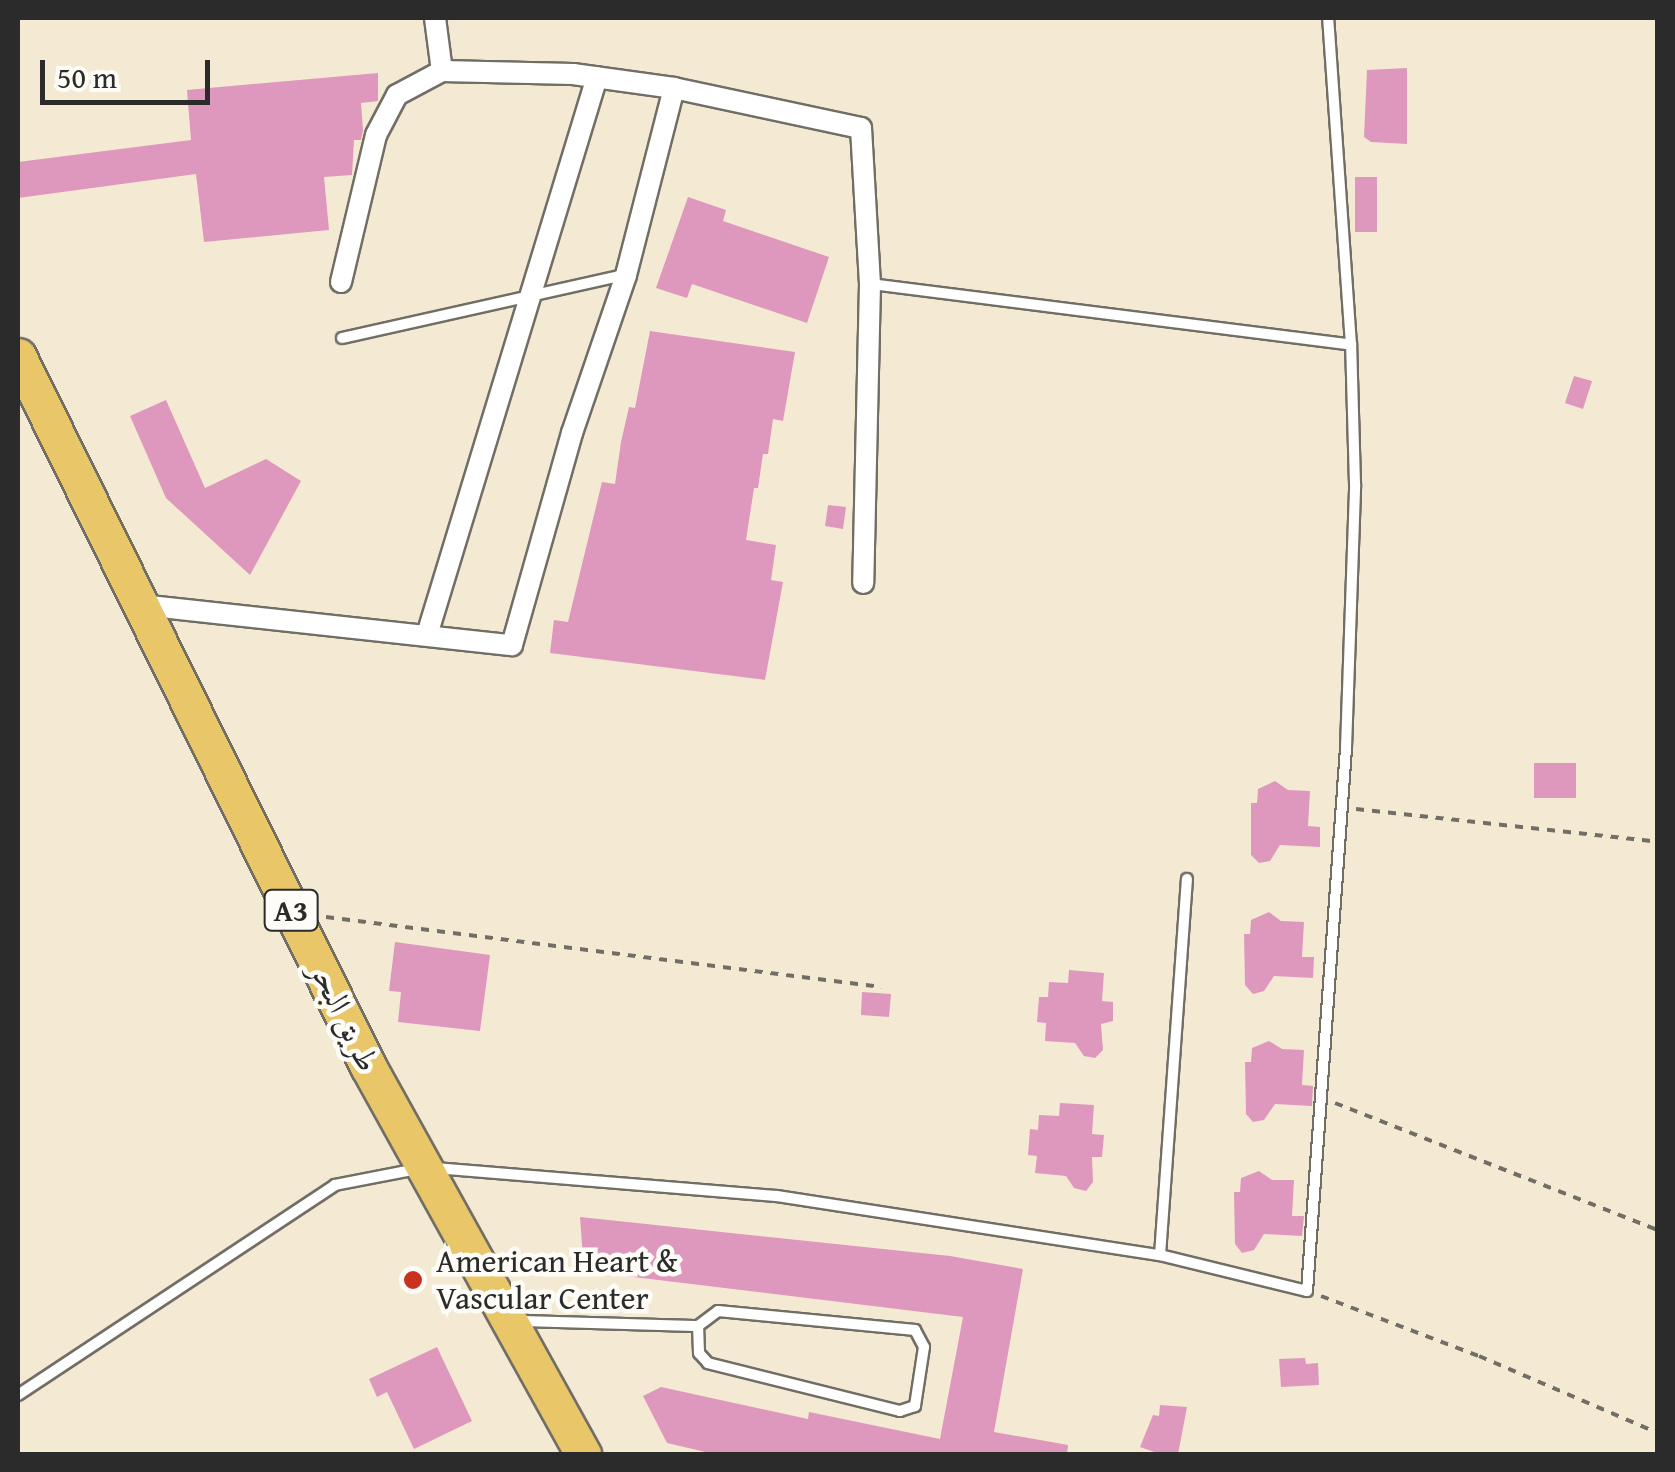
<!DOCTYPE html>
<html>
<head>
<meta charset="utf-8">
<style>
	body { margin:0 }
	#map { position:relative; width:1675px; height:1472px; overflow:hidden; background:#f4e9d3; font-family:"Gentium Book Plus",Amiri,serif }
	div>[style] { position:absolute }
	.building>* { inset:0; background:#df98bd }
	.path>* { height:4px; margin-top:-2px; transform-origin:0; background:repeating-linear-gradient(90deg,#716e66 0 8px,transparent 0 16px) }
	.roads { filter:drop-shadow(2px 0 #716e66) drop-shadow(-2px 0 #716e66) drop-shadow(0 2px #716e66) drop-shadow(0 -2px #716e66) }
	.service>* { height:10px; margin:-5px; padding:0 5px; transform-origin:5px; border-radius:5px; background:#fff }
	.minor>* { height:20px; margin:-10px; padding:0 10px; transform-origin:10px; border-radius:10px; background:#fff }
	.trunk>* { height:35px; margin:-17.5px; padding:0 17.5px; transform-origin:17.5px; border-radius:17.5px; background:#e9c769 }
	.dots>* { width:28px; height:28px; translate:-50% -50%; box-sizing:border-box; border:5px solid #fdfcf7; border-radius:50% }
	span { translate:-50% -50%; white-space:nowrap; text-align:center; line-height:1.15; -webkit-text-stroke:9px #fdfcf7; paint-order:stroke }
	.shield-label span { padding:2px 8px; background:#fdfcf7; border:2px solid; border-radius:8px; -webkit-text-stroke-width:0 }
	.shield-label { font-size:30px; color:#2b2b2b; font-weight:700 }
	.street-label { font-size:32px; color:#2b2b2b }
	.poi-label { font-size:32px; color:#2b2b2b }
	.left { translate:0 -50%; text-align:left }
	.frame { position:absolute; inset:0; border:20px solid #2b2b2b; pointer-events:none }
	.scale { position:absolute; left:40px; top:60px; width:170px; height:45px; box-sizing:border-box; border:5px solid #2b2b2b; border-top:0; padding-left:12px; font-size:30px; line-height:35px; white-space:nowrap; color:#2b2b2b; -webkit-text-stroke:8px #fdfcf7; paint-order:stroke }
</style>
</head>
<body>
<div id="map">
	<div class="building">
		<i style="clip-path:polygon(1407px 68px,1407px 144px,1371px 142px,1364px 137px,1367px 70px)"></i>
		<i style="clip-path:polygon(378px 73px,378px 101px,361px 103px,363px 130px,361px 140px,354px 140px,352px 175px,324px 177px,329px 230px,204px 242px,196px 174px,18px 198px,18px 162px,191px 140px,187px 90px)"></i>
		<i style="clip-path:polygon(1355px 177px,1377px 177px,1377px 232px,1355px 232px)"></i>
		<i style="clip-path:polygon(688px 197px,726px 210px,723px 221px,829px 257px,807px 323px,692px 284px,687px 298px,656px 288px)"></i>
		<i style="clip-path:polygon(650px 331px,795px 352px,783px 421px,773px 419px,768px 454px,763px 454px,758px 488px,754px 488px,746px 540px,776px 545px,771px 580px,783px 582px,765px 680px,550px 653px,554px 620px,568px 622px,602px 482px,615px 484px,621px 442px,629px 407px,635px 408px)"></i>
		<i style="clip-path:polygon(1574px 376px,1592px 381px,1583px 409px,1565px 403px)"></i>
		<i style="clip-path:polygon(166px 400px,205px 488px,266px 459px,301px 481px,250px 575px,166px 498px,130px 416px)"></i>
		<i style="clip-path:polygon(828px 505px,846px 507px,843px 529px,825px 526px)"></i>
		<i style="clip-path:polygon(1534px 763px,1576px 763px,1576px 798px,1534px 798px)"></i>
		<i style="clip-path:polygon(1275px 781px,1288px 790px,1310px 791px,1308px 826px,1320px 827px,1320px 847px,1280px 845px,1270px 861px,1259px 863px,1251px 855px,1251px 803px,1257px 803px,1258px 789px)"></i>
		<i style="clip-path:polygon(1269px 912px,1281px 921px,1304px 922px,1302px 957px,1314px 957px,1313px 978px,1274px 976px,1264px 991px,1253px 994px,1245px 985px,1244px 934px,1250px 934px,1251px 920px)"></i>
		<i style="clip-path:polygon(395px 942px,490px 955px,480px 1031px,398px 1022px,401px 992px,389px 991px)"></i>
		<i style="clip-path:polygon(1069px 970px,1104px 973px,1102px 1001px,1113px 1002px,1113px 1021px,1101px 1024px,1103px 1050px,1095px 1058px,1084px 1056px,1075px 1043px,1045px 1041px,1046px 1023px,1037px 1022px,1039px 997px,1048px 997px,1049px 982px,1068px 983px)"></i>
		<i style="clip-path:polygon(862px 992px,891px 994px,889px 1017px,861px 1015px)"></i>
		<i style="clip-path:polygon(1269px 1041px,1282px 1049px,1304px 1050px,1302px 1085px,1313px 1086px,1312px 1106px,1275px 1104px,1264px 1120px,1253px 1122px,1246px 1114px,1245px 1062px,1251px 1062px,1252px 1048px)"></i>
		<i style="clip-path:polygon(1060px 1103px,1094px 1105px,1092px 1134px,1104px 1135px,1102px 1157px,1092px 1157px,1093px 1182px,1086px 1191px,1074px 1188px,1066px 1176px,1035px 1173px,1037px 1156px,1028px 1155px,1030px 1129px,1038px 1130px,1039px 1115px,1059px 1116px)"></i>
		<i style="clip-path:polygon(1259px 1171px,1272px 1180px,1294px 1180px,1292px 1216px,1304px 1216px,1302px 1236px,1264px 1234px,1254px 1250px,1242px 1253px,1235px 1244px,1234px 1192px,1240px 1192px,1241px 1178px)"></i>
		<i style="clip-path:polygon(580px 1217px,950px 1256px,1023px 1269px,994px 1432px,1068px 1445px,1067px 1454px,714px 1454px,667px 1443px,643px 1396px,661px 1387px,808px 1419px,809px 1412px,940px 1439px,963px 1317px,584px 1271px)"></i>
		<i style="clip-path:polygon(437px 1347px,472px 1421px,414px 1449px,387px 1392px,377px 1397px,369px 1379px)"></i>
		<i style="clip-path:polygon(1305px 1358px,1306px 1364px,1318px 1363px,1319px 1385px,1281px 1387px,1279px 1359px)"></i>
		<i style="clip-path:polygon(1160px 1405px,1187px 1407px,1178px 1454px,1160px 1454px,1140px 1447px,1153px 1415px,1159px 1416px)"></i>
	</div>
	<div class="path">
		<i style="left:1356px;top:809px;width:304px;rotate:6.2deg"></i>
		<i style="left:326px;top:917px;width:560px;rotate:7.18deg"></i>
		<i style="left:1335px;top:1103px;width:347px;rotate:21.5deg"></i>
		<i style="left:1321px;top:1296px;width:169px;rotate:20.8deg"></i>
		<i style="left:1479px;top:1356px;width:195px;rotate:23.3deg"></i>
	</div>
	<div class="roads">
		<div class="service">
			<i style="left:871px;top:284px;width:484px;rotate:7.2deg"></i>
			<i style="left:342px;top:338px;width:289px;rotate:-12.6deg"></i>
			<i style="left:434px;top:1168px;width:344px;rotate:4.7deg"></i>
			<i style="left:777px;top:1196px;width:388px;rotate:8.8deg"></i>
			<i style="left:1160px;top:1255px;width:151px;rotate:13.8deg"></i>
			<i style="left:1307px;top:1291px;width:544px;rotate:-85.89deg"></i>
			<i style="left:1346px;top:748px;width:264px;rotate:-88deg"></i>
			<i style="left:1355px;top:484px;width:139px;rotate:-91.6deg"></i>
			<i style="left:1351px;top:345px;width:328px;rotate:-94deg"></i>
			<i style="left:1160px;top:1255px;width:377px;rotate:-85.9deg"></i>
			<i style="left:718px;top:1311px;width:198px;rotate:5.5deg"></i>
			<i style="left:915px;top:1330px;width:19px;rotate:62deg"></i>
			<i style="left:924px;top:1347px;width:60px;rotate:98.7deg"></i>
			<i style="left:915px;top:1406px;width:16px;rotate:162deg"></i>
			<i style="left:900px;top:1411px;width:198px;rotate:-166deg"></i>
			<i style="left:708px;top:1363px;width:13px;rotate:-132deg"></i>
			<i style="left:699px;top:1353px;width:27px;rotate:-92deg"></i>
			<i style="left:698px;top:1326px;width:25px;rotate:-37deg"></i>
			<i style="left:519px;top:1321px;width:179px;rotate:1.6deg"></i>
			<i style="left:18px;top:1395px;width:380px;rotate:-33.5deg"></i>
			<i style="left:335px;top:1185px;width:84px;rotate:-11deg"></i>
		</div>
		<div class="minor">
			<i style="left:435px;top:18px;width:53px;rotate:82.5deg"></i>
			<i style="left:341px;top:282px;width:151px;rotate:-76.6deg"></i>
			<i style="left:376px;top:135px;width:45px;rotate:-62.3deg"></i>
			<i style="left:397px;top:95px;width:51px;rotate:-28.1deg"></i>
			<i style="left:442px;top:71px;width:131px;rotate:1.3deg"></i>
			<i style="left:573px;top:74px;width:102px;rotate:7.9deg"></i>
			<i style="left:674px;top:88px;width:191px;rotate:12.1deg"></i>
			<i style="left:861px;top:128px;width:156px;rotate:86.7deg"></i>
			<i style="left:870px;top:284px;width:299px;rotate:91.3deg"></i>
			<i style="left:141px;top:605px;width:373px;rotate:6.2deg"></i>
			<i style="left:512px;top:645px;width:220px;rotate:-74.2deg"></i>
			<i style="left:572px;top:433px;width:167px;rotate:-71.1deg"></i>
			<i style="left:626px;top:275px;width:193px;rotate:-75.6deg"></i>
			<i style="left:427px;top:635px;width:583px;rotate:-73.06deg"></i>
		</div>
		<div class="trunk">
			<i style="left:18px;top:356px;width:792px;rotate:63.76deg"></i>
			<i style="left:368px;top:1066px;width:444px;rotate:61deg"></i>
		</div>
	</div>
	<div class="dots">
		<i style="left:413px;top:1280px;background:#c8321e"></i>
	</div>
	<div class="shield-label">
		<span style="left:291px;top:910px">A3</span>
	</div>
	<div class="street-label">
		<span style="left:345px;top:1017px;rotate:64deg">طريق البحر</span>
	</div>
	<div class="poi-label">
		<span class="left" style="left:436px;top:1280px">American Heart &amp;<br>Vascular Center</span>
	</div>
	<div class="frame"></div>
	<div class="scale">50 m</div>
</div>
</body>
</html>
